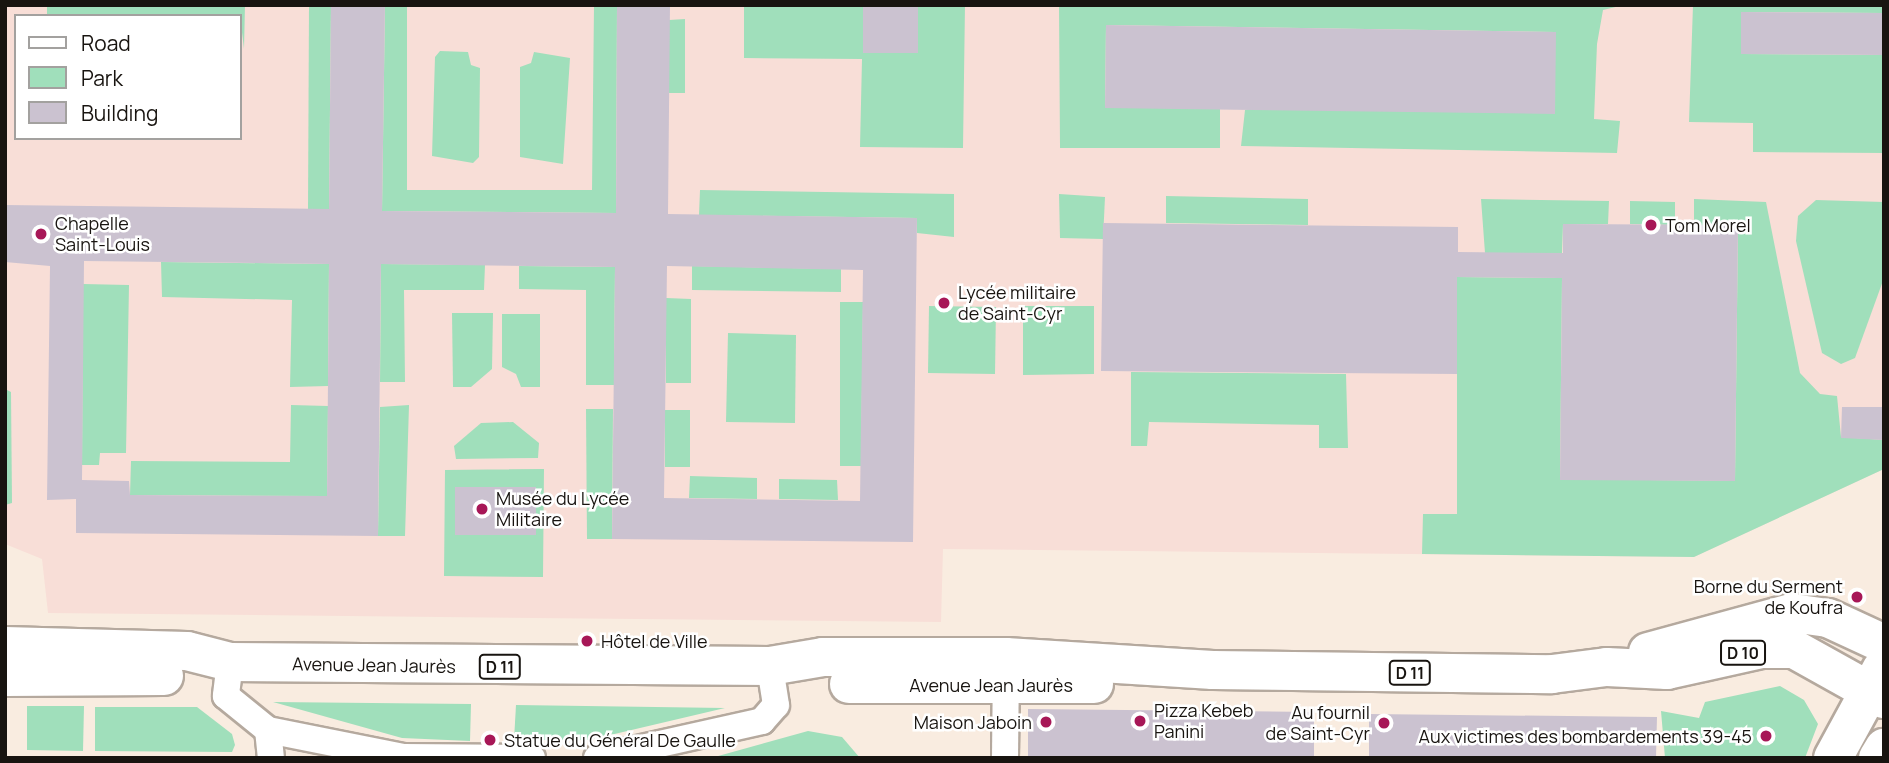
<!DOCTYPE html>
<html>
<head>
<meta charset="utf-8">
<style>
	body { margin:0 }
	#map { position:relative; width:1889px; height:763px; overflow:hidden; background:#f9ece0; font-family:Manrope,sans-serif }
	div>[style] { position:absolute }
	.education>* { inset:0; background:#f8ded7 }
	.green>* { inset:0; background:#a0dfbb }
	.building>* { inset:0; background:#cbc2d0 }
	.roads { filter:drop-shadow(2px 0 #b5a99e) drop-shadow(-2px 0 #b5a99e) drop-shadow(0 2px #b5a99e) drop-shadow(0 -2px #b5a99e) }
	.minor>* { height:26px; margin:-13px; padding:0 13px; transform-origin:13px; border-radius:13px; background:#fff }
	.primary>* { height:38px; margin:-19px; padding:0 19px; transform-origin:19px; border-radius:19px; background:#fff }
	.dots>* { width:19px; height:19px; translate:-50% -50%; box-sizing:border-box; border:4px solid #fff; border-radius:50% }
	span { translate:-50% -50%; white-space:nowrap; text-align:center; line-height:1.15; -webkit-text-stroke:5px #fff; paint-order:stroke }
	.shield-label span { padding:2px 5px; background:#fff; border:2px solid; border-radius:5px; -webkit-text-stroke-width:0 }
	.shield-label { font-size:16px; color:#181410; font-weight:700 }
	.poi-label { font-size:18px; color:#181410 }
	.left { translate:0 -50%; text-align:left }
	.right { translate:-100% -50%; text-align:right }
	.street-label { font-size:18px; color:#181410 }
	.frame { position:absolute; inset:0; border:7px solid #181410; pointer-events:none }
	.legend { position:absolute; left:14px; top:14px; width:228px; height:126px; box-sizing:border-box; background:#fff; border:2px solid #a3a19f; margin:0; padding:9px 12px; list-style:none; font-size:21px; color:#181410 }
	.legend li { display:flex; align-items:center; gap:14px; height:35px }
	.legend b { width:35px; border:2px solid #a3a19f }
</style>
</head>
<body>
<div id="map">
	<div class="education">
		<i style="clip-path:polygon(evenodd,5px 5px,1884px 5px,1884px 469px,1694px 557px,943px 549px,941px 622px,48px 613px,42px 559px,5px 544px,5px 5px,16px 16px,240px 16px,240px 138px,16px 138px,16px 16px)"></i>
	</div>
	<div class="green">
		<i style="clip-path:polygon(47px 5px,245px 5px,244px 49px,240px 16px,47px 16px)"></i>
		<i style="clip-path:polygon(309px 5px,331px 5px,329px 209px,308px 209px)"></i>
		<i style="clip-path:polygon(385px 5px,407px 5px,407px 190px,592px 190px,594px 5px,617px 5px,616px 213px,382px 211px)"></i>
		<i style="clip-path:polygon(744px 5px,863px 5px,863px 53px,917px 53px,918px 5px,965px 5px,963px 148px,860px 147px,862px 59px,744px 58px)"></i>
		<i style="clip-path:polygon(1059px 5px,1624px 5px,1603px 10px,1597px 44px,1594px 119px,1620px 121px,1617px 153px,1241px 146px,1245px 110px,1555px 32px,1106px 25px,1105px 107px,1220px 109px,1220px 148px,1060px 148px)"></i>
		<i style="clip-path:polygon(1693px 5px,1884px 5px,1884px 13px,1741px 12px,1741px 54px,1884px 55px,1884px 153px,1753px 152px,1753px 123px,1689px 122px)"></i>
		<i style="clip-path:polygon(685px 19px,685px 93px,669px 93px,669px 20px)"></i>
		<i style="clip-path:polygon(440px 51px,468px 52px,471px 65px,480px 68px,479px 157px,473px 163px,432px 156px,435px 57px)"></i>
		<i style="clip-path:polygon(534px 52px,570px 58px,563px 164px,520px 157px,520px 67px,531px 63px)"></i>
		<i style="clip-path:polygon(700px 190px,954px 194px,954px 237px,917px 233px,917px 218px,699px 215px)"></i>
		<i style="clip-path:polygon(1059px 194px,1105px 197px,1103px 239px,1060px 238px)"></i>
		<i style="clip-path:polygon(1166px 196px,1308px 199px,1308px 225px,1166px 223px)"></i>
		<i style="clip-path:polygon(1481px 199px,1609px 201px,1608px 224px,1563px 224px,1562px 253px,1485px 253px)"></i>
		<i style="clip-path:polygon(1694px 199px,1766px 202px,1800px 373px,1820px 394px,1837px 396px,1841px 437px,1884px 440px,1884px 469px,1694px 557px,1422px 554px,1423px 514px,1457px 514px,1457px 277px,1562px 278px,1560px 479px,1735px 481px,1738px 226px,1694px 225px)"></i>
		<i style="clip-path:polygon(1816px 200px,1884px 202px,1884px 278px,1855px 358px,1841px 364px,1822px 353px,1796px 241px,1798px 216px)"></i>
		<i style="clip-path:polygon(1630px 201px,1675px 202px,1675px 225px,1630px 224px)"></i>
		<i style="clip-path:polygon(161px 262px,329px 264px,328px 386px,290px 387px,292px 300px,162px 297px)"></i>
		<i style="clip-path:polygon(381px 264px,485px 265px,484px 290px,404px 290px,405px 382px,380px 382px)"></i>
		<i style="clip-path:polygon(519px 266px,615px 267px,614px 385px,586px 385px,586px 290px,519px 289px)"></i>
		<i style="clip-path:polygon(692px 266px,841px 269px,841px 292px,692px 290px)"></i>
		<i style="clip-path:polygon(83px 284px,129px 285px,126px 453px,100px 453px,99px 465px,82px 465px)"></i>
		<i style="clip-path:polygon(666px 298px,691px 299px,691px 383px,666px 383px)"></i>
		<i style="clip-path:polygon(840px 302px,863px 302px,861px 466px,840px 466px)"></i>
		<i style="clip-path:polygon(929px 306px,996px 307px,995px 374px,928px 373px)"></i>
		<i style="clip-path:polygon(1023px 306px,1094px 306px,1094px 374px,1023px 375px)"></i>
		<i style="clip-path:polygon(452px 313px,493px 313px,492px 369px,471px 387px,453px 387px)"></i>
		<i style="clip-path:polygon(502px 314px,540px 314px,540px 387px,521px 387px,516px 374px,502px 367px)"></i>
		<i style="clip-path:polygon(728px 333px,796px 335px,795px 423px,726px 422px)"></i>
		<i style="clip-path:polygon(1131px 372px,1346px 374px,1348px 448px,1319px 448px,1319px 425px,1149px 422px,1147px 446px,1131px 446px)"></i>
		<i style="clip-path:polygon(5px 389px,11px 392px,12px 503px,5px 505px)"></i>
		<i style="clip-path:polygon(291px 405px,328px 406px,327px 496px,130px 495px,131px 461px,290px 462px)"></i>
		<i style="clip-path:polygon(409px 405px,405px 536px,378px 536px,380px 407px)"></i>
		<i style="clip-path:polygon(586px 409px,613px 409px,612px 539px,587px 539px)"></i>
		<i style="clip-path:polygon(665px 410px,690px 410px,690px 467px,665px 467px)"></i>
		<i style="clip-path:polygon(513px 422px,539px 443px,538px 458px,456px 459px,454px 446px,481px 423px)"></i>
		<i style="clip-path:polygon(evenodd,544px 469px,543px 577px,444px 576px,445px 470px,544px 469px,455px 487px,536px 487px,536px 535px,455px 535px,455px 487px)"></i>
		<i style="clip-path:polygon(690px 476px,757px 478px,757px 499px,689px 498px)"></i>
		<i style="clip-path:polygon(779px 479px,837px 480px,838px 500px,779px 499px)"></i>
		<i style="clip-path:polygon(1780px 686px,1804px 700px,1818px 724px,1805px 758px,1665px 758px,1661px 711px,1699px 718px,1705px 702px)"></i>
		<i style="clip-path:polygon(273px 702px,471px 704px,470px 741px,402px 738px)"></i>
		<i style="clip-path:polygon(516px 705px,725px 708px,589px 740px,514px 740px)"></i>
		<i style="clip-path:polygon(27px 706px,84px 706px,83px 751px,27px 750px)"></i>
		<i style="clip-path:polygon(95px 707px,197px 707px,232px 734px,235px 745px,232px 752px,95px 751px)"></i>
		<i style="clip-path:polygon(808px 731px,842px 737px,860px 758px,711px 758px)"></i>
	</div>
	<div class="building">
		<i style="clip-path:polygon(evenodd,331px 5px,385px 5px,382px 211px,616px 213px,617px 5px,670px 5px,668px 214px,917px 218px,913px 542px,612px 539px,615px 267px,381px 264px,378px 536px,76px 533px,76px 499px,47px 500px,50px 266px,5px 262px,5px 205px,329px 209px,331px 5px,84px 261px,329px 264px,327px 496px,130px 495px,129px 481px,82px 480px,84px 261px,331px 5px,667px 266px,863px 270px,860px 501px,664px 498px,667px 266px)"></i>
		<i style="clip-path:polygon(863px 5px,918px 5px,918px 53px,863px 53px)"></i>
		<i style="clip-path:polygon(1741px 12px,1884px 13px,1884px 55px,1741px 54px)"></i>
		<i style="clip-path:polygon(1106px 25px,1556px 32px,1555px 114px,1105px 108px)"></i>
		<i style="clip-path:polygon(1103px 223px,1458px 227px,1458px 252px,1563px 253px,1563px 224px,1738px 225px,1735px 481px,1560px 480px,1562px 278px,1457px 277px,1457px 374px,1101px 371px)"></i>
		<i style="clip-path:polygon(1842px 407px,1884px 407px,1884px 440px,1841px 438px)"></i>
		<i style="clip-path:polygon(455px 487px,536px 487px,536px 535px,455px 535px)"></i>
		<i style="clip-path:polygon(1028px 709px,1314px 712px,1314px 758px,1028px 758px)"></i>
		<i style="clip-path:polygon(1369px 714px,1657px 717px,1656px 758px,1369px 758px)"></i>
	</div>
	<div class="roads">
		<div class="minor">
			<i style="left:230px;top:662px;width:34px;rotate:97deg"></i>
			<i style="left:226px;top:696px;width:54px;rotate:39deg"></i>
			<i style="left:268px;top:730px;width:138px;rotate:11.3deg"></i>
			<i style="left:403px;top:757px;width:129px;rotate:0.4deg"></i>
			<i style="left:268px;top:730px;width:28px;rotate:84deg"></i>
			<i style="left:597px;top:758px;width:169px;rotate:-12.6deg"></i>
			<i style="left:762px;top:721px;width:21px;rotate:-49deg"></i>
			<i style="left:776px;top:705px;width:39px;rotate:-99deg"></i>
			<i style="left:1005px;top:758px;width:89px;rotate:-89.4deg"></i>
		</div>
		<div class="primary">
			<i style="left:5px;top:646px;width:182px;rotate:1.6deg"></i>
			<i style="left:187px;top:651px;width:44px;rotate:14.3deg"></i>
			<i style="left:230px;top:662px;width:540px;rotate:0.42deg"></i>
			<i style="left:770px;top:666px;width:54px;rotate:-9.6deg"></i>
			<i style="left:823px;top:657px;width:183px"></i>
			<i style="left:1006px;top:657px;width:207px;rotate:3.6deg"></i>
			<i style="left:1213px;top:670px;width:339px;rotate:0.7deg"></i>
			<i style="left:1552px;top:674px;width:55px;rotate:-7.3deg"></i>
			<i style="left:1607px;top:667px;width:60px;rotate:2.9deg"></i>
			<i style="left:1667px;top:670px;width:97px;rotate:-12.5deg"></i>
			<i style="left:1762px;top:649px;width:32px"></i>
			<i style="left:1794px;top:649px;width:103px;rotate:29.1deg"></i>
			<i style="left:1648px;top:652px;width:149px;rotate:-15.2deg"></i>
			<i style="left:1792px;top:613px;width:36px;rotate:8deg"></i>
			<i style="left:1828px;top:618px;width:62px;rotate:24.9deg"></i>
			<i style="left:5px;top:677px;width:159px;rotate:-0.4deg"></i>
			<i style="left:849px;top:684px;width:245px"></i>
			<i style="left:1833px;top:758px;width:102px;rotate:-61.4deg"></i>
			<i style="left:1878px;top:758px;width:12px;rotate:-59deg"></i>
		</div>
	</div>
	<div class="dots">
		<i style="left:1651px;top:225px;background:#a71757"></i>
		<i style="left:41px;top:234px;background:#a71757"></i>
		<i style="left:944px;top:303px;background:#a71757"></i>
		<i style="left:482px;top:509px;background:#a71757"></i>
		<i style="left:1857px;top:597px;background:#a71757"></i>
		<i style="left:587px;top:641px;background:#a71757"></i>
		<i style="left:1140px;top:721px;background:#a71757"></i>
		<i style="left:1046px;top:722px;background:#a71757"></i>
		<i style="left:1384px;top:723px;background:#a71757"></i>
		<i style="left:1766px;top:736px;background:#a71757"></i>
		<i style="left:490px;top:740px;background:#a71757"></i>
	</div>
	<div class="shield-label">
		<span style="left:1743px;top:653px">D 10</span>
		<span style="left:500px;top:667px">D 11</span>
		<span style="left:1410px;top:673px">D 11</span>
	</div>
	<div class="poi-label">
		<span class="left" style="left:55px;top:234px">Chapelle<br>Saint-Louis</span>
		<span class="left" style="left:1665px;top:225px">Tom Morel</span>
		<span class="left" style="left:958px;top:303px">Lycée militaire<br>de Saint-Cyr</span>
		<span class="left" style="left:496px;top:509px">Musée du Lycée<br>Militaire</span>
		<span class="right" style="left:1843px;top:597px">Borne du Serment<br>de Koufra</span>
		<span class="left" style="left:601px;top:641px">Hôtel de Ville</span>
		<span class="left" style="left:1154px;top:721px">Pizza Kebeb<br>Panini</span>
		<span class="right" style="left:1370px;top:723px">Au fournil<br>de Saint-Cyr</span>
		<span class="right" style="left:1032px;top:722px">Maison Jaboin</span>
		<span class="right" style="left:1752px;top:736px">Aux victimes des bombardements 39-45</span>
		<span class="left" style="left:504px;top:740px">Statue du Général De Gaulle</span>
	</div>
	<div class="street-label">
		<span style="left:374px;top:665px;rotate:1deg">Avenue Jean Jaurès</span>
		<span style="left:991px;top:685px">Avenue Jean Jaurès</span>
	</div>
	<div class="frame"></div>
	<ul class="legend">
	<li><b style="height:9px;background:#fff"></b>Road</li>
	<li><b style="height:19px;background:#a0dfbb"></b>Park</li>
	<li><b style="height:19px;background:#cbc2d0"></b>Building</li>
	</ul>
</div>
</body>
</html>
